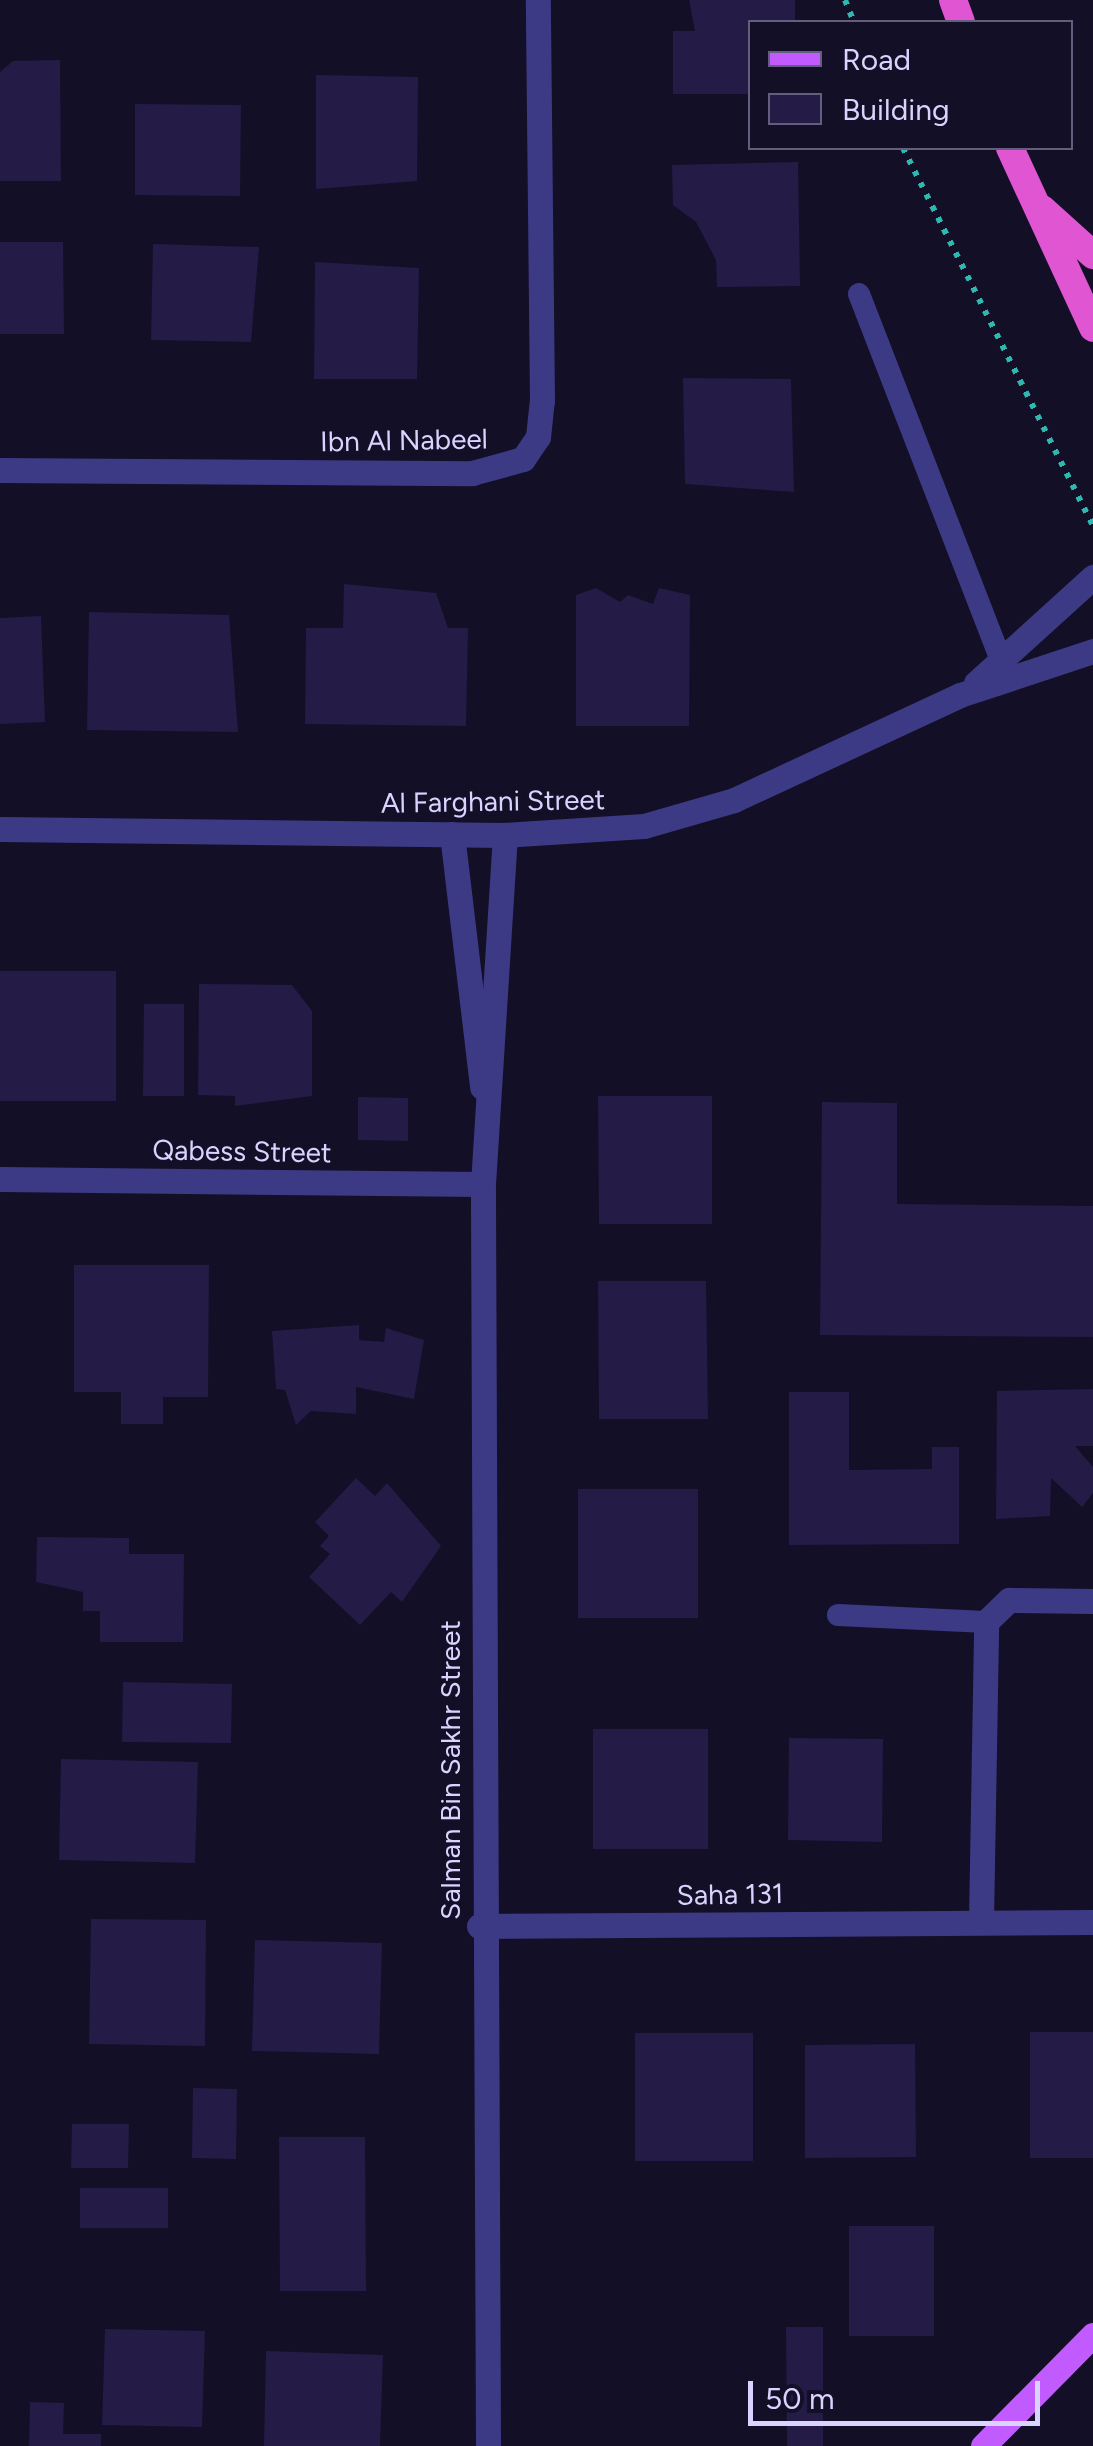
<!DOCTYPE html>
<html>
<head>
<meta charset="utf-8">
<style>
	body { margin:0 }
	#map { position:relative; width:1093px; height:2446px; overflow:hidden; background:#130f26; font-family:Figtree,sans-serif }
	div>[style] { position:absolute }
	.building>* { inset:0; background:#241b47 }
	.path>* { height:6px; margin-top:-3px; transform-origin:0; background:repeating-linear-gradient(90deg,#2fb8b0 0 5px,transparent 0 13px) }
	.service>* { height:22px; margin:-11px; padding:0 11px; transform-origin:11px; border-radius:11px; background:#3d3a85 }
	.minor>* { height:25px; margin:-12.5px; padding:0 12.5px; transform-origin:12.5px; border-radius:12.5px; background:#3d3a85 }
	.primary>* { height:25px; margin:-12.5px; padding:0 12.5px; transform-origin:12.5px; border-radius:12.5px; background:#c25bff }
	.trunk>* { height:28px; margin:-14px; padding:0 14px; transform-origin:14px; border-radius:14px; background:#e055d1 }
	span { translate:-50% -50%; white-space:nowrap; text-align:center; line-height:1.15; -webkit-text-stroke:9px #130f26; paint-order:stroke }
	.street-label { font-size:28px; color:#d9d4ff }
	.legend { position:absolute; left:748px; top:20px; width:325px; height:130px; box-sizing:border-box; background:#130f26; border:2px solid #625e7d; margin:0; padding:12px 18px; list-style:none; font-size:30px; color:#d9d4ff }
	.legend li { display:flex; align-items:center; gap:20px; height:50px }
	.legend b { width:50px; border:2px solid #625e7d }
	.scale { position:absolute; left:748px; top:2381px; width:292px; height:45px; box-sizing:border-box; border:5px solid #d9d4ff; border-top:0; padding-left:12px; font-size:30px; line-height:35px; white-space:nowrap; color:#d9d4ff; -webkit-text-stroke:8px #130f26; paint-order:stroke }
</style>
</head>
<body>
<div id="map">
	<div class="building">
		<i style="clip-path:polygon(689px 0,795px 0,795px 22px,750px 22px,750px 94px,673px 94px,673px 31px,695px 31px)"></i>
		<i style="clip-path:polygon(60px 60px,61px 181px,0 181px,0 72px,13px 61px)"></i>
		<i style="clip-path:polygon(316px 75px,418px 77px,417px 181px,316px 189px)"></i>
		<i style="clip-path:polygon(135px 104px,241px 105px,240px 196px,135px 195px)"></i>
		<i style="clip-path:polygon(798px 162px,800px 286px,717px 287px,716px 260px,696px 222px,673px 205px,672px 165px)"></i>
		<i style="clip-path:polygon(0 242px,63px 242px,64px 334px,0 334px)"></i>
		<i style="clip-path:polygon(153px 244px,259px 247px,251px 342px,151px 340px)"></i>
		<i style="clip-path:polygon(315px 262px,419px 268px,417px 379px,314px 379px)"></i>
		<i style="clip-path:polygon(683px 378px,791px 379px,794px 492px,685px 484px)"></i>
		<i style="clip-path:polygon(344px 584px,436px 593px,448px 628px,468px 628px,466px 726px,305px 724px,306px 628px,343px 628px)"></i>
		<i style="clip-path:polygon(596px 588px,620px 602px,628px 595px,653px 604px,659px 588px,690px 595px,689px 726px,576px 726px,576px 595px)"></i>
		<i style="clip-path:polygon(89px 612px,229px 615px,238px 732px,87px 730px)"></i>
		<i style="clip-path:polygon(41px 616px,45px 722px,0 724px,0 618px)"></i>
		<i style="clip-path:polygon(0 971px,116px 971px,116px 1101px,0 1101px)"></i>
		<i style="clip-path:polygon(199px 984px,292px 985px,312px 1011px,312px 1096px,235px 1106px,235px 1096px,198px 1095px)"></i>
		<i style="clip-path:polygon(144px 1004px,184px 1004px,184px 1096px,143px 1096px)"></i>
		<i style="clip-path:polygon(598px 1096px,712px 1096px,712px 1224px,599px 1224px)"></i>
		<i style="clip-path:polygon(358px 1097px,408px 1098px,408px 1141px,358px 1140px)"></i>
		<i style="clip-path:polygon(822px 1102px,897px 1103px,897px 1204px,1093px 1206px,1093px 1337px,820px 1335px)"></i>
		<i style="clip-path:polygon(74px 1265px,209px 1265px,208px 1397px,163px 1397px,163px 1424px,121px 1424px,121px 1392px,74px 1392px)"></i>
		<i style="clip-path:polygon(598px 1281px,706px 1281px,708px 1419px,599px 1419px)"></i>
		<i style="clip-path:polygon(359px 1325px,359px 1340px,384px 1342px,386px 1328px,424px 1340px,414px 1399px,356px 1387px,356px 1414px,311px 1411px,296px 1425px,285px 1390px,276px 1389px,272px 1331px)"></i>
		<i style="clip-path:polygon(1093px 1389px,1093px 1446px,1075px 1446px,1093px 1467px,1093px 1493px,1082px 1507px,1051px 1478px,1050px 1516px,996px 1519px,997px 1391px)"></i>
		<i style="clip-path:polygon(789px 1392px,849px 1392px,849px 1470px,932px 1469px,932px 1447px,959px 1447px,959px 1544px,789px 1545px)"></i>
		<i style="clip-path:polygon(356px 1478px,375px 1496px,387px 1483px,441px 1546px,402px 1602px,391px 1592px,360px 1625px,309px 1577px,330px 1554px,320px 1546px,329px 1536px,315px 1522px)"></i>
		<i style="clip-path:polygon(578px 1489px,698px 1489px,698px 1618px,578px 1618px)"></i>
		<i style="clip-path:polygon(37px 1537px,129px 1538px,129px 1554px,184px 1554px,183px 1642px,100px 1642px,100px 1611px,83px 1611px,83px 1592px,36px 1582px)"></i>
		<i style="clip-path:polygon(123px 1682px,232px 1684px,231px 1743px,122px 1742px)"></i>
		<i style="clip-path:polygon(593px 1729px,708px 1729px,708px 1849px,593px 1849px)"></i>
		<i style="clip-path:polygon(789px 1738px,883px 1739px,882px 1842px,788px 1840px)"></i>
		<i style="clip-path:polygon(61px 1759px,198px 1762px,195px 1863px,59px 1860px)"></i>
		<i style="clip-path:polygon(91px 1919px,206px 1920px,205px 2046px,89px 2044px)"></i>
		<i style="clip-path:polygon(255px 1940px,382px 1943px,379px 2054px,252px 2051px)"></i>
		<i style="clip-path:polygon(1030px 2032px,1093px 2032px,1093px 2158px,1030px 2158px)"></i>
		<i style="clip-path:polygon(635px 2033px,753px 2033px,753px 2161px,635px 2161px)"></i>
		<i style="clip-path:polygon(915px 2044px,916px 2157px,805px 2158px,805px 2045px)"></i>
		<i style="clip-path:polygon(193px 2088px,237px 2089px,236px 2159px,192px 2158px)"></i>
		<i style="clip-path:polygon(72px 2124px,129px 2124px,128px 2168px,71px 2168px)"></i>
		<i style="clip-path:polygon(279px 2137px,365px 2137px,366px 2291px,280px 2291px)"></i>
		<i style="clip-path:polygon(80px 2188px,168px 2188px,168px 2228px,80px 2228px)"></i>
		<i style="clip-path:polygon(849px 2226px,934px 2226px,934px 2336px,849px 2336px)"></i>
		<i style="clip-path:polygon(786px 2327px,823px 2327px,823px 2446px,787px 2446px)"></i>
		<i style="clip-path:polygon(105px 2329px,205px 2331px,202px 2427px,102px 2425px)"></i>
		<i style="clip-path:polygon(266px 2351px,383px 2355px,380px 2446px,264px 2446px)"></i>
		<i style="clip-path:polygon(30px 2402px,64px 2403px,63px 2434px,101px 2434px,101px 2446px,29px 2446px)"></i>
	</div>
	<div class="path">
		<i style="left:845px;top:0;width:24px;rotate:68deg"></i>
		<i style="left:903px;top:148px;width:422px;rotate:63.3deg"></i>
	</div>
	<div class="service">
		<i style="left:859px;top:294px;width:395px;rotate:68.8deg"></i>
		<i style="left:838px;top:1615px;width:148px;rotate:2.7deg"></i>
	</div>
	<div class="minor">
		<i style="left:0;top:470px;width:472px;rotate:0.4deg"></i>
		<i style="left:472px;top:473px;width:53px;rotate:-15.4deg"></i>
		<i style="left:523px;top:459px;width:27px;rotate:-56deg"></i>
		<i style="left:538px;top:437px;width:36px;rotate:-84deg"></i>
		<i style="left:542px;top:401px;width:401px;rotate:-90.6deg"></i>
		<i style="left:976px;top:683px;width:158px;rotate:-42.2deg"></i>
		<i style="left:0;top:829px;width:505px;rotate:0.68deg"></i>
		<i style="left:505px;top:835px;width:139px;rotate:-3.7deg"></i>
		<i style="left:644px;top:826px;width:94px;rotate:-16.1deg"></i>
		<i style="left:734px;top:800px;width:249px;rotate:-24.9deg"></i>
		<i style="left:960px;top:695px;width:140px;rotate:-18.3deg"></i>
		<i style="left:452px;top:834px;width:255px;rotate:83.2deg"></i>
		<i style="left:0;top:1179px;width:483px;rotate:0.6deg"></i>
		<i style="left:981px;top:1921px;width:299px;rotate:-89deg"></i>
		<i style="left:986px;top:1622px;width:32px;rotate:-44deg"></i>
		<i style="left:1009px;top:1600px;width:84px;rotate:0.7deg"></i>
		<i style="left:479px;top:1926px;width:614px;rotate:-0.37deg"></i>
		<i style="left:488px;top:2446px;width:1262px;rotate:-90.23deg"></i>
		<i style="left:483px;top:1184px;width:350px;rotate:-86.4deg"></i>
	</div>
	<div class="primary">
		<i style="left:983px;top:2446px;width:156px;rotate:-45.3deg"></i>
	</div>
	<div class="trunk">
		<i style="left:953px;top:0;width:23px;rotate:70deg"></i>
		<i style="left:1010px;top:148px;width:198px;rotate:65.2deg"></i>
		<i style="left:1042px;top:209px;width:69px;rotate:42deg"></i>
	</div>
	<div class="street-label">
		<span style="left:404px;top:440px;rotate:-1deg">Ibn Al Nabeel</span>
		<span style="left:493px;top:801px;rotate:-1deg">Al Farghani Street</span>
		<span style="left:242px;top:1151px;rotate:1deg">Qabess Street</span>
		<span style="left:450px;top:1770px;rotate:-90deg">Salman Bin Sakhr Street</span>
		<span style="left:730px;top:1894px;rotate:-1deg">Saha 131</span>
	</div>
	<ul class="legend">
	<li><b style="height:12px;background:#c25bff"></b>Road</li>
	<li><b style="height:28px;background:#241b47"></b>Building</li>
	</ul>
	<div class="scale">50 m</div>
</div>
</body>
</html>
